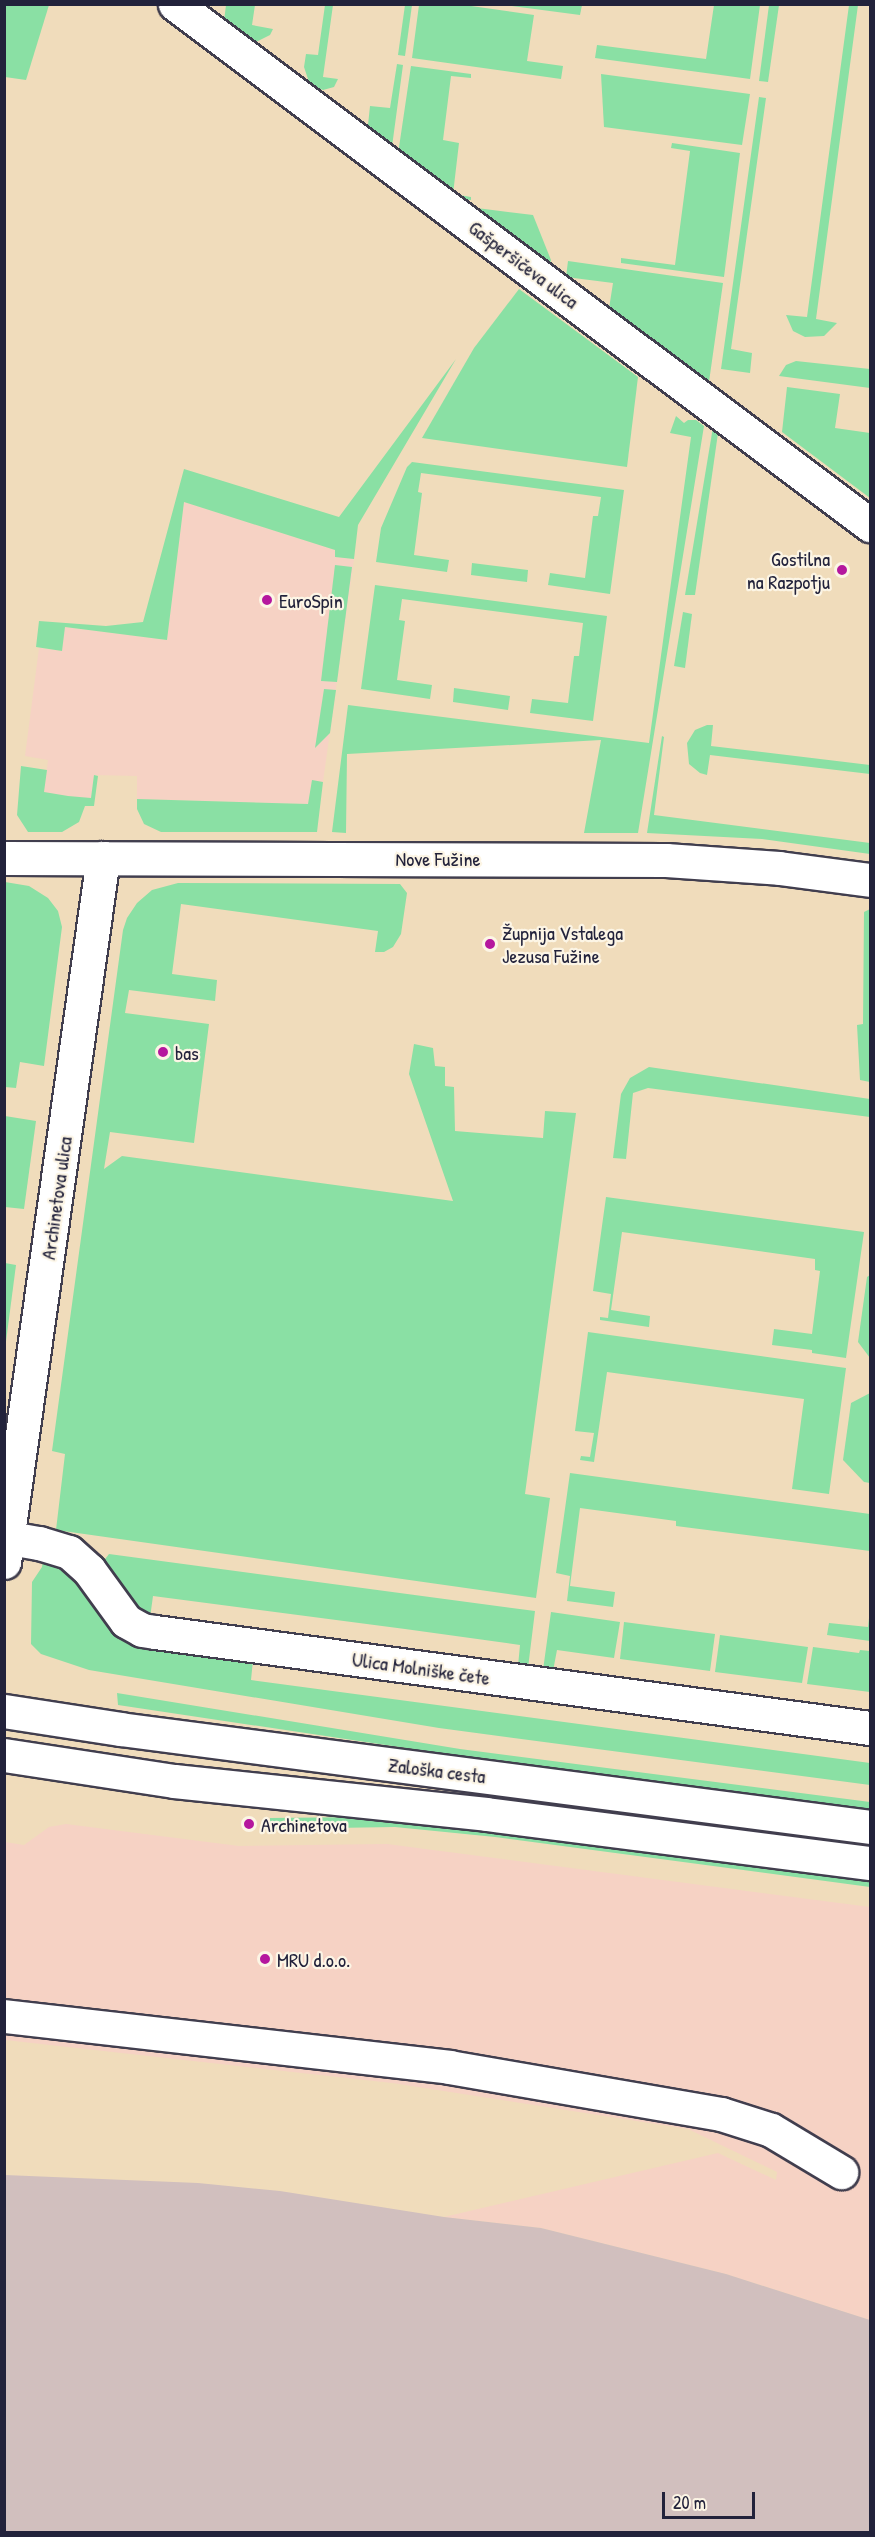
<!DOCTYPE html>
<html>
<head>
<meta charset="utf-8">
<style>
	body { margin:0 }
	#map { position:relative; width:875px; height:2537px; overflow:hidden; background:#f0dcbb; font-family:"Patrick Hand",sans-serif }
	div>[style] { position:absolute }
	.built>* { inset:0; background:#f6d2c4 }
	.industrial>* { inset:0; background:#d1bfbe }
	.green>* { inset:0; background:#8ae0a4 }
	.roads { filter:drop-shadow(2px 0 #413e4e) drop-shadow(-2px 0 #413e4e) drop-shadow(0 2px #413e4e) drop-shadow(0 -2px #413e4e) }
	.minor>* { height:33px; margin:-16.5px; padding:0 16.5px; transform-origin:16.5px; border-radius:16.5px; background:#fff }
	.tertiary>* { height:33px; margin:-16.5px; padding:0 16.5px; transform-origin:16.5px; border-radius:16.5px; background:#fff }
	.primary>* { height:33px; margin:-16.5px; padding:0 16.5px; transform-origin:16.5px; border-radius:16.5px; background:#fff }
	.dots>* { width:16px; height:16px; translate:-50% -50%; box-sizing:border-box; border:3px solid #fcf5e5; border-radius:50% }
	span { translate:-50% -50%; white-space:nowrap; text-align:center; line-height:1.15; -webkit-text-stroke:4.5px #fcf5e5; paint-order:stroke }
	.street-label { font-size:20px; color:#22223b }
	.poi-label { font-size:20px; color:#22223b }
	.right { translate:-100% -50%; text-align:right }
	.left { translate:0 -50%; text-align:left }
	.frame { position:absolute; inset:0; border:6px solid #22223b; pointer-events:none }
	.scale { position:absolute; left:662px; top:2492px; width:93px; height:27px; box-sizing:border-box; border:3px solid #22223b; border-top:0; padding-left:8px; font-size:18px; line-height:21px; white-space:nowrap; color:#22223b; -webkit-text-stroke:4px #fcf5e5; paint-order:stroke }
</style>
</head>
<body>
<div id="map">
	<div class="built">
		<i style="clip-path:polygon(184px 502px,335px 550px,335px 557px,354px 559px,323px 782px,312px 781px,308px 804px,137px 799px,137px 776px,94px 775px,91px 799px,44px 793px,48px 760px,25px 756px,39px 648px,62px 651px,64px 627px,167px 640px)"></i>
		<i style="clip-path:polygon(66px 1824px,239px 1846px,387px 1844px,870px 1907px,870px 2320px,726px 2274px,541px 2228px,444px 2217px,718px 2153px,776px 2180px,777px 2172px,688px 2129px,392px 2083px,5px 2040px,5px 1842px,24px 1845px,49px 1827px)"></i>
	</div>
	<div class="industrial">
		<i style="clip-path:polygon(5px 2175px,198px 2183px,280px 2191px,444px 2217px,541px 2228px,726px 2274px,870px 2320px,870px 2532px,5px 2532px)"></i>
	</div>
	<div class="green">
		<i style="clip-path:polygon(457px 4px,534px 15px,527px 61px,563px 66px,561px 79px,412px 58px,419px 5px)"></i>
		<i style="clip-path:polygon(4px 5px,49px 5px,26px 80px,5px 77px)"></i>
		<i style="clip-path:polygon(226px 5px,255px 5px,252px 25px,273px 29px,270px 35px,252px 44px,224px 21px)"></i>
		<i style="clip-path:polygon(325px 5px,333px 5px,323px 77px,338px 79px,334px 87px,323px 90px,310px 85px,304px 67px,306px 54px,318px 55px)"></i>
		<i style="clip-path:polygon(405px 5px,412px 5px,405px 56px,398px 55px)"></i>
		<i style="clip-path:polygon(505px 5px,582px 4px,582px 5px,580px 15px)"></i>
		<i style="clip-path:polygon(714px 5px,760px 5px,750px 79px,595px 58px,597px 45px,706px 59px)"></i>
		<i style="clip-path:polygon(769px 5px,779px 5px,768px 82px,759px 81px)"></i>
		<i style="clip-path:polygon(849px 5px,858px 5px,816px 319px,837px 323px,824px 336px,805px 337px,793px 331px,786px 315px,807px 317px)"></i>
		<i style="clip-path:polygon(397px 64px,403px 65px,391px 154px,369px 134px,368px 125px,370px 106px,390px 108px)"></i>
		<i style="clip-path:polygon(411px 66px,471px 74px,471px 78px,451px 76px,443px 140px,459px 143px,453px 194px,471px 197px,471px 200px,460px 199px,453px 194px,398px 154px)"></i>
		<i style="clip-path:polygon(601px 74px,750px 94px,742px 145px,604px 127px)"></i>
		<i style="clip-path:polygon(759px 97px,766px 98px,731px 349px,752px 353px,750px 373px,721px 369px)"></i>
		<i style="clip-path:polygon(672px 143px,740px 153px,724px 277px,621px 263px,621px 258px,675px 265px,690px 151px,671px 148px)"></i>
		<i style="clip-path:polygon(461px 206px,533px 215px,551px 260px,549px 270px)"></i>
		<i style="clip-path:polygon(568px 261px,723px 283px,708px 389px,608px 315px,613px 283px,566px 277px)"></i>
		<i style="clip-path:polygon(519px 289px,638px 377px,627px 467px,422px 438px,474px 348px)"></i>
		<i style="clip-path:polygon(456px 359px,358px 525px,354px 559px,335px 557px,335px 550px,184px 502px,167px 640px,65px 627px,62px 651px,36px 647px,39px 621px,106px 626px,143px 622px,184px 469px,339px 517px)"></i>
		<i style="clip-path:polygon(796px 361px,870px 369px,870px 388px,779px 376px,786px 365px)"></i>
		<i style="clip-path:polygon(787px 387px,840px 394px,835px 428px,870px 433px,870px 498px,782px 432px)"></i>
		<i style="clip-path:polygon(676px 416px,684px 423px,688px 420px,696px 420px,704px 426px,638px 833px,584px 833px,601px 740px,347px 754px,346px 833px,332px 832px,348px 705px,649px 743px,691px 437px,670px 433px)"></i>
		<i style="clip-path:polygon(714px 421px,719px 426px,695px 595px,685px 595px)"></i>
		<i style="clip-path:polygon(412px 462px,624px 490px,610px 594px,548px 585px,550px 573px,585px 578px,593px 516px,598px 516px,601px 497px,421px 473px,418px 492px,422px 493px,414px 555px,449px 560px,447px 572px,376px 562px,381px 528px,407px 467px)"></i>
		<i style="clip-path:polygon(472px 563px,528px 570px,527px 582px,471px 575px)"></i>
		<i style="clip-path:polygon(335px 565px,352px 567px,337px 682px,321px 681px)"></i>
		<i style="clip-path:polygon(375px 585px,607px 616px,593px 721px,530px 713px,532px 699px,568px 703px,574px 656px,579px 656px,583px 623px,402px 599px,399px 620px,405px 621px,397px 680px,432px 685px,430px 699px,361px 689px)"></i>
		<i style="clip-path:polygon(683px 612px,692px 614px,685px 668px,674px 666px)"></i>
		<i style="clip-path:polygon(454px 688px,510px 696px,508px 710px,453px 702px)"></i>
		<i style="clip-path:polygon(324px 689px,336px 690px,330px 733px,315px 748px)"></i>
		<i style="clip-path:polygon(707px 725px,713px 725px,711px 746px,870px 765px,870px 774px,710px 755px,707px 775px,700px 773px,689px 764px,687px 743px,695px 730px)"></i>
		<i style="clip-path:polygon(662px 736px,664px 737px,654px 815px,870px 843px,870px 854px,762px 839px,647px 833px)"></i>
		<i style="clip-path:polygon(21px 766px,47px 770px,44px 792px,68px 796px,91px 798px,94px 775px,98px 776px,94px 806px,85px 806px,79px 822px,62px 832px,28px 832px,17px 815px)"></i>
		<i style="clip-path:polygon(312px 780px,323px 782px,317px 832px,161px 832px,144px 824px,137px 809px,137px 799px,308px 804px)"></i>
		<i style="clip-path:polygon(5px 882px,29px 886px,48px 898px,58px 911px,62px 927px,44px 1066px,20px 1062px,16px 1088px,5px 1087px)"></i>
		<i style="clip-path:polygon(178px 883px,400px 884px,407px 893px,401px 934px,393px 947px,384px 952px,375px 952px,378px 931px,181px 904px,172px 974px,217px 980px,215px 1001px,129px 990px,125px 1013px,209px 1024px,194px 1143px,110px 1132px,104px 1169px,122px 1156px,453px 1201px,409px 1074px,414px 1044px,433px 1048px,435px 1066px,445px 1067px,445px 1086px,454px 1087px,455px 1131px,543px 1138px,545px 1111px,576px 1113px,525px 1494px,550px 1498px,536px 1598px,56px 1530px,65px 1454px,52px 1451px,123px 930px,127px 918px,137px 903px,152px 890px)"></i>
		<i style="clip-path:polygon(870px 909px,870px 1082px,860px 1080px,857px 1025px,863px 1024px,864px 912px)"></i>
		<i style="clip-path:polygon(649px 1067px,870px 1099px,870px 1117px,648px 1088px,633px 1093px,626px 1159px,613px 1158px,621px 1094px,630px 1078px)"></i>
		<i style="clip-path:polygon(5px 1116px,36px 1121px,24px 1209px,5px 1207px)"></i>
		<i style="clip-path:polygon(606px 1197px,864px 1232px,846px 1358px,812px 1353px,812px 1350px,772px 1345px,774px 1329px,812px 1334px,820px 1271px,815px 1270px,815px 1259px,622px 1232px,611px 1310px,650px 1316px,649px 1327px,600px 1320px,600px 1317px,608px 1318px,611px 1294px,593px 1291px)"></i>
		<i style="clip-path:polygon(5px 1263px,16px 1265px,5px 1349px,4px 1349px)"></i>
		<i style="clip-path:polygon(870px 1275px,870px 1358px,858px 1342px,867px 1277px)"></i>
		<i style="clip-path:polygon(588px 1332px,846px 1368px,829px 1494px,792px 1489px,804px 1399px,607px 1372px,594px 1462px,580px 1460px,581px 1456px,590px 1457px,594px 1433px,575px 1431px)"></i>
		<i style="clip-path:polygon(870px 1393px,870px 1483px,864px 1482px,843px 1460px,851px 1403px)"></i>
		<i style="clip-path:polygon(570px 1473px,870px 1514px,870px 1551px,676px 1526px,676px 1521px,580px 1508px,570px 1586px,615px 1592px,613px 1607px,567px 1601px,570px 1576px,556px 1573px)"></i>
		<i style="clip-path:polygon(109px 1554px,535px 1611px,528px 1668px,518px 1666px,520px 1645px,405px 1629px,153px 1596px,150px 1618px,137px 1612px,102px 1563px)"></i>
		<i style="clip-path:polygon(43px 1561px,63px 1562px,109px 1624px,253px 1660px,251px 1680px,870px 1763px,870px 1785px,439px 1728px,89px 1670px,41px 1654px,31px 1644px,32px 1582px,42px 1567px)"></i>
		<i style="clip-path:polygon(870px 1609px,870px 1641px,827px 1635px,829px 1623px,868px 1627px)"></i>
		<i style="clip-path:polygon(551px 1612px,620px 1622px,614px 1658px,557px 1650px,553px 1671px,543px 1670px)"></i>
		<i style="clip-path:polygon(624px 1622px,715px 1634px,710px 1671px,620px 1659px)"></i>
		<i style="clip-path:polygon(720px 1635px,808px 1647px,802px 1683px,715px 1672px)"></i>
		<i style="clip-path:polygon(813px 1647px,859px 1653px,860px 1650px,870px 1651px,870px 1692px,807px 1684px)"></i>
		<i style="clip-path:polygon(117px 1693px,460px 1749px,870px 1802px,870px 1811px,459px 1756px,118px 1705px)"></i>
		<i style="clip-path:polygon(365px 1817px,495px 1830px,870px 1880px,870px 1887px,495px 1837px,395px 1827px,270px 1829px,270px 1818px)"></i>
	</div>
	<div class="roads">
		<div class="minor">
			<i style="left:175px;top:4px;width:869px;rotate:36.86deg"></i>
			<i style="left:4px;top:1537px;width:36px;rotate:10deg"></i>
			<i style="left:39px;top:1543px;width:31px;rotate:17deg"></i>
			<i style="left:69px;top:1552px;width:27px;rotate:42deg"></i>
			<i style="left:89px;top:1570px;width:63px;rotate:54deg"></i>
			<i style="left:126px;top:1621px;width:18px;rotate:29deg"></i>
			<i style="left:142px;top:1630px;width:13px;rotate:9deg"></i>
			<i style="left:155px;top:1632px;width:721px;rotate:7.65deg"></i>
			<i style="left:4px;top:2016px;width:448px;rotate:6.5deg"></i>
			<i style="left:449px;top:2067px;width:276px;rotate:9.8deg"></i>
			<i style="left:721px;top:2114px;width:52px;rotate:17.7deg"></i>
			<i style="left:771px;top:2130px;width:82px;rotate:31deg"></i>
		</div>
		<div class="tertiary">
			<i style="left:4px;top:858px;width:662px;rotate:0.17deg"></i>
			<i style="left:666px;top:860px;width:113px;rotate:4deg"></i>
			<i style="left:779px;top:868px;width:92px;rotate:7.5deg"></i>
			<i style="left:4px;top:1562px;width:711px;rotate:-82deg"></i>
		</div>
		<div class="primary">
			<i style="left:4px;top:1711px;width:117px;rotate:8.8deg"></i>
			<i style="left:120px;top:1729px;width:756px;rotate:7.44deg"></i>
			<i style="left:4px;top:1755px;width:172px;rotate:8.7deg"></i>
			<i style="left:174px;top:1781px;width:314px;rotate:6deg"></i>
			<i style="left:486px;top:1814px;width:387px;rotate:7.3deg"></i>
		</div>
	</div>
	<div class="dots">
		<i style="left:842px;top:570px;background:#b5179e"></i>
		<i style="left:267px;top:600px;background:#b5179e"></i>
		<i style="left:490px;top:944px;background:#b5179e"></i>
		<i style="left:163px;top:1052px;background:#b5179e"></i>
		<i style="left:249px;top:1824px;background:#b5179e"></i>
		<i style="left:265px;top:1959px;background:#b5179e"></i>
	</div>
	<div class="street-label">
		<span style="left:524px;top:264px;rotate:37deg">Gašperšičeva ulica</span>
		<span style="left:438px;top:858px">Nove Fužine</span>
		<span style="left:56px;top:1198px;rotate:-82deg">Archinetova ulica</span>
		<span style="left:421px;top:1668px;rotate:8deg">Ulica Molniške čete</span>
		<span style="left:437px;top:1770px;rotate:7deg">Zaloška cesta</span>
	</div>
	<div class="poi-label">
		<span class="right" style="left:830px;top:570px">Gostilna<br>na Razpotju</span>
		<span class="left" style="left:279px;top:600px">EuroSpin</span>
		<span class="left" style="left:502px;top:944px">Župnija Vstalega<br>Jezusa Fužine</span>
		<span class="left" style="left:175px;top:1052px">bas</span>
		<span class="left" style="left:261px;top:1824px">Archinetova</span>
		<span class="left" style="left:277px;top:1959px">MRU d.o.o.</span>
	</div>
	<div class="frame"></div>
	<div class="scale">20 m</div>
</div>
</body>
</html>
